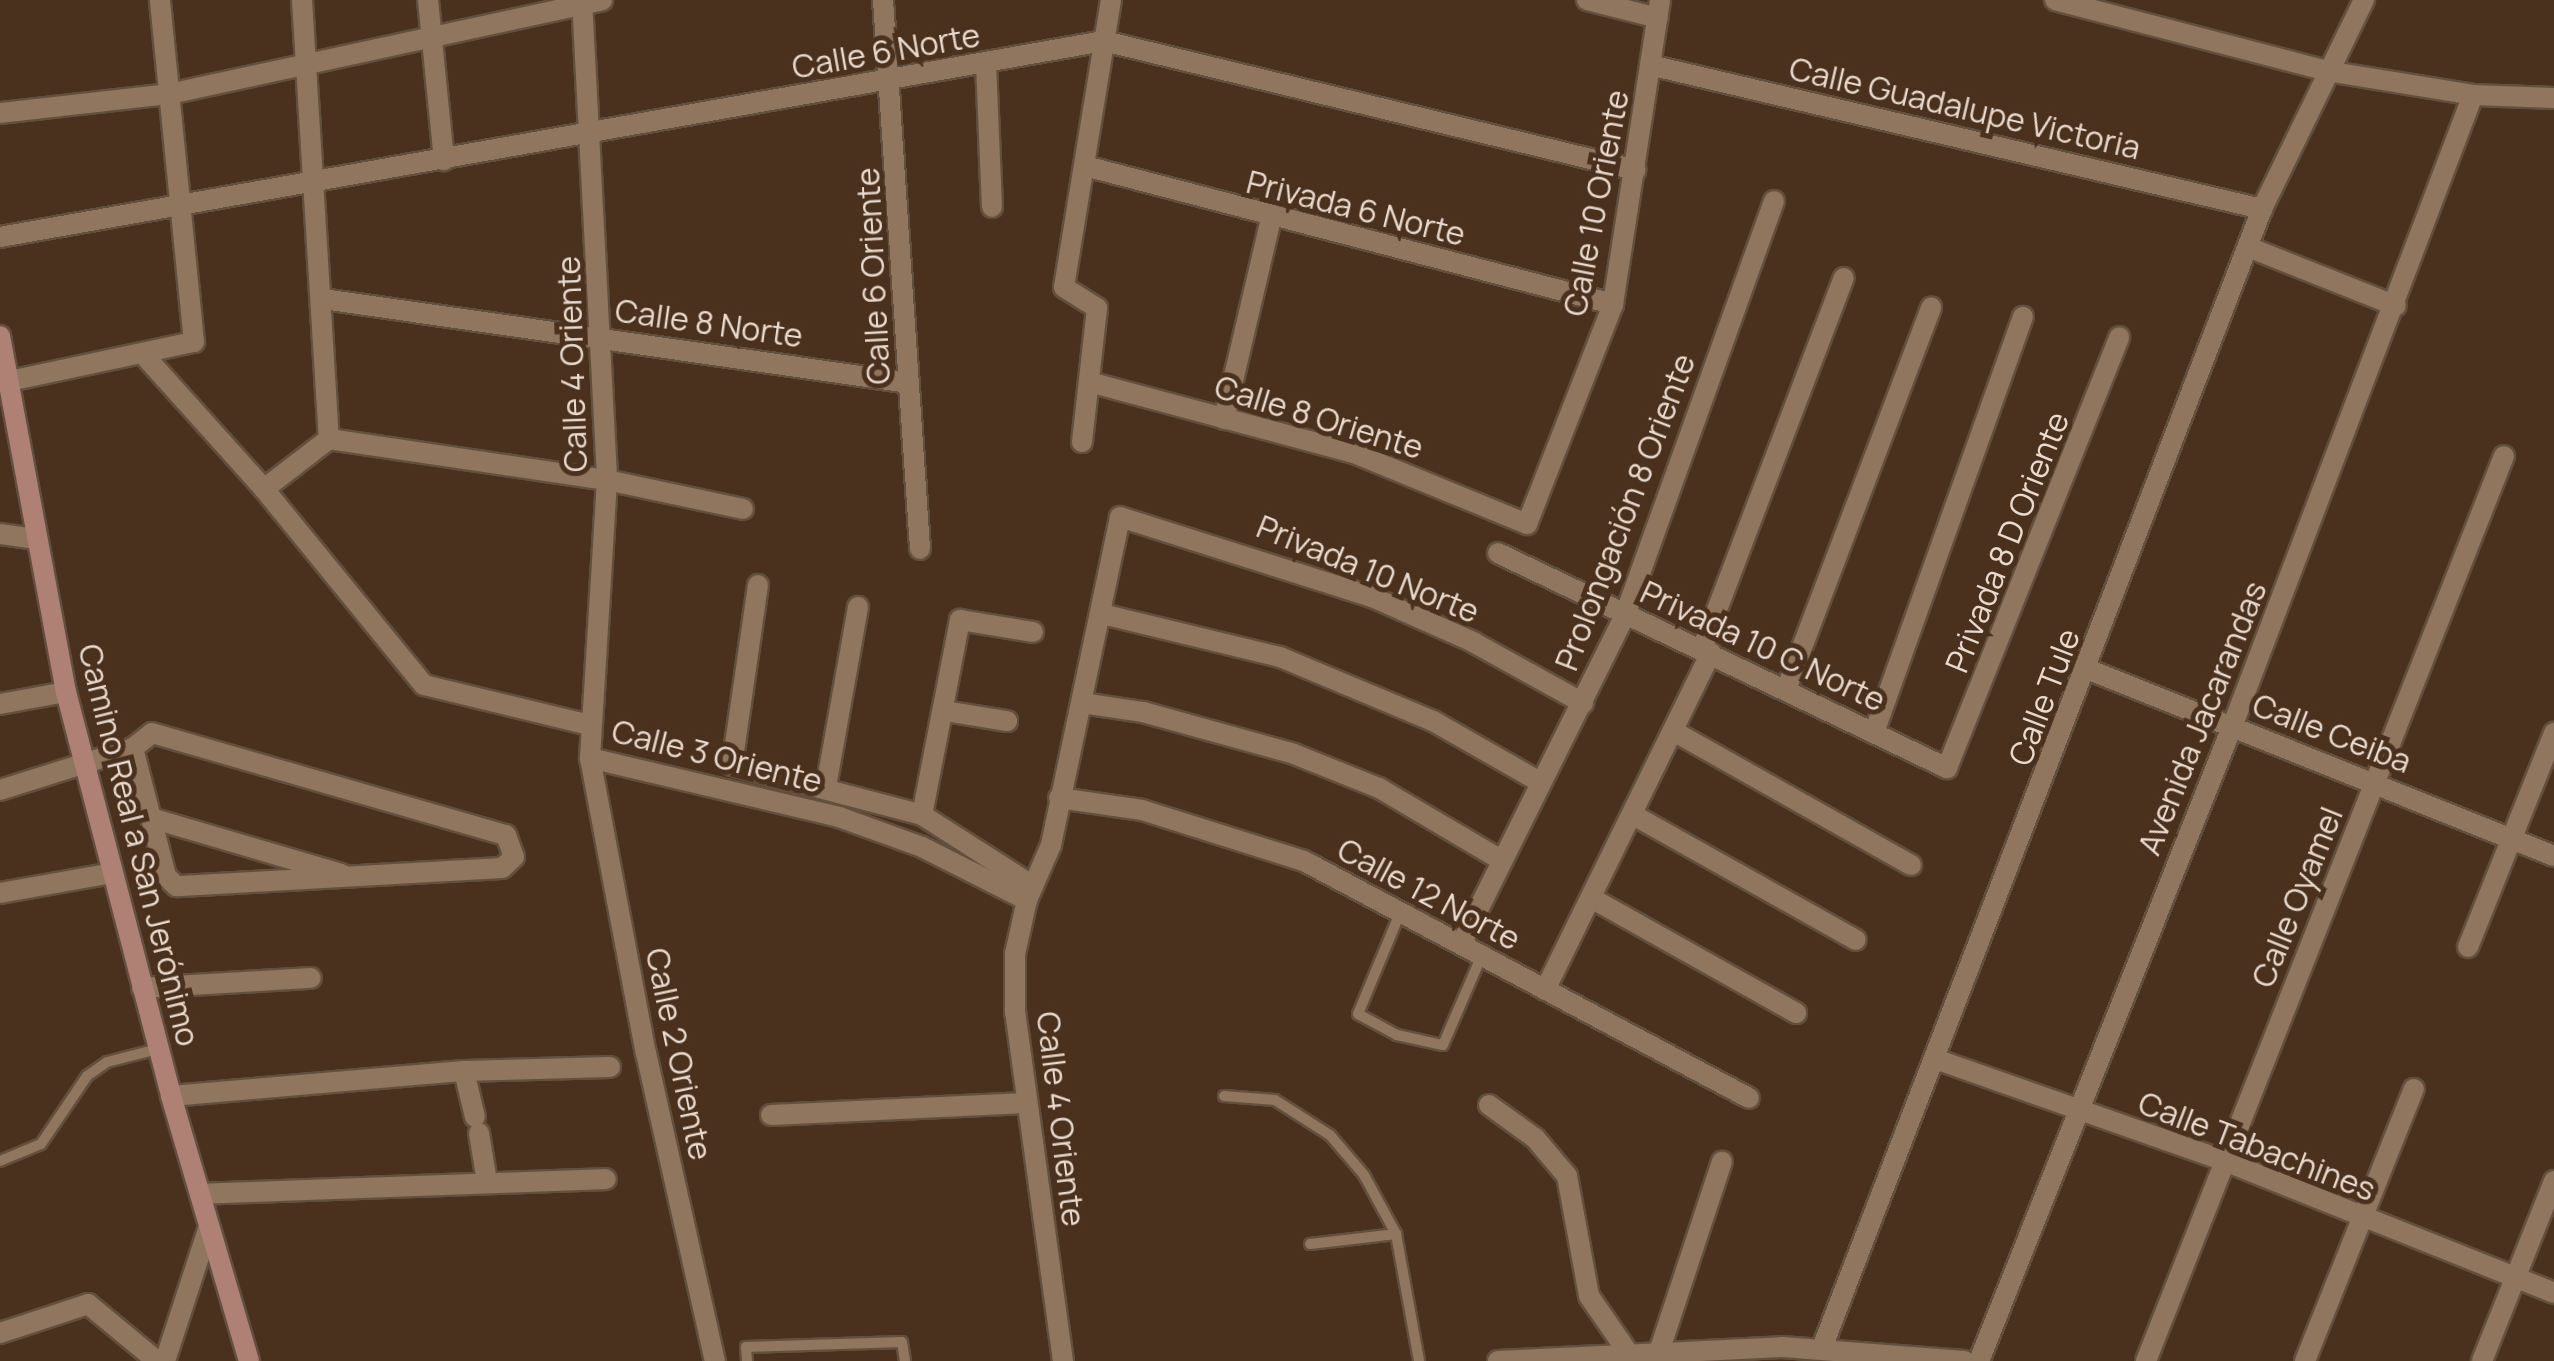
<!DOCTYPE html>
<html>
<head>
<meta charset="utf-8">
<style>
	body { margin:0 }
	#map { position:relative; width:2554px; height:1361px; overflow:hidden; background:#4a311e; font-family:Manrope,sans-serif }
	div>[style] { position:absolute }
	.roads { filter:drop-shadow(2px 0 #634f3d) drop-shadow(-2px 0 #634f3d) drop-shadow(0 2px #634f3d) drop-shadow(0 -2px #634f3d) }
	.lane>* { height:10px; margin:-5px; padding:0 5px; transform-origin:5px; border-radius:5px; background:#90755f }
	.street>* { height:20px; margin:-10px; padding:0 10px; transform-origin:10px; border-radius:10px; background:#90755f }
	.secondary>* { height:20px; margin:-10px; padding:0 10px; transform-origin:10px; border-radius:10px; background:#ae8174 }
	span { translate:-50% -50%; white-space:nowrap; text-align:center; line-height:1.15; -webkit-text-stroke:10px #4a311e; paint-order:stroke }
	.street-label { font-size:32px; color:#eadace }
</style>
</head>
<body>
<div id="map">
	<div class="roads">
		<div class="lane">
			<i style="left:1400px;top:913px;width:109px;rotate:112.6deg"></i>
			<i style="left:1358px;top:1014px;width:44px;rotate:28.3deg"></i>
			<i style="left:1397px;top:1035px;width:47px;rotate:12.3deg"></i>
			<i style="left:1443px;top:1045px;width:96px;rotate:-66.6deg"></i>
			<i style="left:1224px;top:1096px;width:51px;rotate:4.5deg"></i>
			<i style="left:1275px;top:1100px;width:65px;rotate:32.5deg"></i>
			<i style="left:1330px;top:1135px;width:52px;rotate:49.6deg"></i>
			<i style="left:1364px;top:1175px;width:67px;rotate:61.5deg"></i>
			<i style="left:0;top:1161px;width:44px;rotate:-22.5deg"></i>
			<i style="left:41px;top:1144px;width:82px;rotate:-55.9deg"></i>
			<i style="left:87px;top:1076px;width:24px;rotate:-35deg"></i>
			<i style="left:107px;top:1062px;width:53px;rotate:-14.3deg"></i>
			<i style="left:1310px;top:1244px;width:87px;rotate:-6.6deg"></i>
			<i style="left:1396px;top:1234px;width:129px;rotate:79.7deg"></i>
			<i style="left:747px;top:1361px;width:14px;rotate:-94deg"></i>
			<i style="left:746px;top:1347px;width:156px;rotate:-1.8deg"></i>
			<i style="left:902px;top:1342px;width:19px;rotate:81deg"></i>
		</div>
		<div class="street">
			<i style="left:302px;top:0;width:440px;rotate:86.5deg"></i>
			<i style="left:428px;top:0;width:161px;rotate:84.3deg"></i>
			<i style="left:582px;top:0;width:481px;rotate:87deg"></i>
			<i style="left:607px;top:480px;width:279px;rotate:93.5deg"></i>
			<i style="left:590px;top:758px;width:256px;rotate:13.3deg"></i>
			<i style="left:839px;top:817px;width:88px;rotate:19.9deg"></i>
			<i style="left:922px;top:847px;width:118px;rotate:26.8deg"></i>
			<i style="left:883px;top:0;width:550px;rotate:86.14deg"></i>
			<i style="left:1587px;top:0;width:73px;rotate:14.2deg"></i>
			<i style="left:2055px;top:0;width:281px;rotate:14.6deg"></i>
			<i style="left:2327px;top:71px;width:148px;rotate:9.3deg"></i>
			<i style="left:2473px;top:95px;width:81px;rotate:2.1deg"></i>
			<i style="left:986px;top:64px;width:143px;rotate:87.6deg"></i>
			<i style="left:1654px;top:66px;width:625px;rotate:13.24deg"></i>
			<i style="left:0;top:113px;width:170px;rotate:-6.4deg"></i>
			<i style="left:169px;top:94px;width:443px;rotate:-12.2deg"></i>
			<i style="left:1085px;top:166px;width:546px;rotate:14.65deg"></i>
			<i style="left:0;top:237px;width:1121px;rotate:-10.07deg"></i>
			<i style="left:1104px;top:41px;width:547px;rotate:13.63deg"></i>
			<i style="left:2248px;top:247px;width:159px;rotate:21.7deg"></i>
			<i style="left:323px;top:299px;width:592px;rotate:8.16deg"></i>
			<i style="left:143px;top:354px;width:181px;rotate:48.1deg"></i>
			<i style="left:264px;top:489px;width:253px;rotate:50.8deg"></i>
			<i style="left:424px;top:685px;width:170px;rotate:13.6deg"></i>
			<i style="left:10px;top:381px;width:188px;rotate:-12deg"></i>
			<i style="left:194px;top:342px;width:344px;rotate:-95.7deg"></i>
			<i style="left:1089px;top:382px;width:274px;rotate:15deg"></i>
			<i style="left:1354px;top:453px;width:187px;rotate:22.3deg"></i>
			<i style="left:1527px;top:524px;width:236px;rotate:-68.6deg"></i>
			<i style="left:1613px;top:304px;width:308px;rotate:-81.2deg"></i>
			<i style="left:1224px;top:419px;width:206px;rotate:-76.8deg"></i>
			<i style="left:329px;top:439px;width:281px;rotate:8.4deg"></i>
			<i style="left:607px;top:480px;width:139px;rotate:12deg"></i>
			<i style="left:1082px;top:442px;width:135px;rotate:-83.6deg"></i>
			<i style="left:1097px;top:308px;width:39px;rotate:-148deg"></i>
			<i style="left:1064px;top:287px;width:291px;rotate:-80.7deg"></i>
			<i style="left:264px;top:489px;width:82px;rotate:-37.6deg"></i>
			<i style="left:0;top:534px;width:36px;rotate:8deg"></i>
			<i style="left:1498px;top:553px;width:498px;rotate:25.6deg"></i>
			<i style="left:1947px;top:768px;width:464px;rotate:-68.2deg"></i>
			<i style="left:758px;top:585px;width:182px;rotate:98.2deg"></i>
			<i style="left:732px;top:765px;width:196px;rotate:14.7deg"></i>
			<i style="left:922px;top:815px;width:132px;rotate:32.6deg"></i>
			<i style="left:1102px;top:614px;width:183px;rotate:13.6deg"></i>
			<i style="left:1280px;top:657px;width:166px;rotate:22.7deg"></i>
			<i style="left:1433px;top:721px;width:123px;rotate:29.7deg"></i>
			<i style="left:1702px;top:649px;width:397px;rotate:-69.1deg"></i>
			<i style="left:2087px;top:669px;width:503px;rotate:21.82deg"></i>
			<i style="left:1787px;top:687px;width:406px;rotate:-69.2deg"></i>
			<i style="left:1082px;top:703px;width:62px;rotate:8.4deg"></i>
			<i style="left:1143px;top:712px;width:157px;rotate:15.5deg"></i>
			<i style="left:1294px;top:754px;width:92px;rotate:21.8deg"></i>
			<i style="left:1379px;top:788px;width:142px;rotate:30.5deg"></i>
			<i style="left:0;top:704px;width:67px;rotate:-10.3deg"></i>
			<i style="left:945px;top:711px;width:63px;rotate:9.2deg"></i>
			<i style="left:1875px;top:730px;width:439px;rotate:-70.3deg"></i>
			<i style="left:1675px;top:732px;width:271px;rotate:29.4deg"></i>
			<i style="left:590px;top:758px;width:300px;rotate:79.3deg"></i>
			<i style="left:646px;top:1053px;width:316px;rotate:77.4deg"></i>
			<i style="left:826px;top:787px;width:183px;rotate:-79.9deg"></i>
			<i style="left:0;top:790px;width:139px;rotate:-17.5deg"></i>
			<i style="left:133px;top:748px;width:24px;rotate:-38deg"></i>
			<i style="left:152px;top:733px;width:368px;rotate:16.1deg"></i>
			<i style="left:506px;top:835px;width:23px;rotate:70deg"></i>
			<i style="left:514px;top:857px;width:16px;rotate:137deg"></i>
			<i style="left:502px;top:868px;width:326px;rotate:176.8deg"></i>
			<i style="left:176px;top:886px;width:14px;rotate:-135deg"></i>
			<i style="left:166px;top:876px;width:132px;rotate:-104.5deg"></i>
			<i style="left:1059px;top:798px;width:84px;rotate:8.2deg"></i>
			<i style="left:1142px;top:810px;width:170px;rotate:17.5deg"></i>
			<i style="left:1304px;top:861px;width:504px;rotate:28.04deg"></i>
			<i style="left:922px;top:815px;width:199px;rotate:-79deg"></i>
			<i style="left:960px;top:620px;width:74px;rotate:9.3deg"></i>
			<i style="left:1635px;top:816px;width:253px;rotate:29.3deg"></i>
			<i style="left:151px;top:818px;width:198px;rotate:16.4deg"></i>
			<i style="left:0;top:893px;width:114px;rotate:-10.1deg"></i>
			<i style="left:1593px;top:899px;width:233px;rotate:29.3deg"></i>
			<i style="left:1461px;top:944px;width:368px;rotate:-63.5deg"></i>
			<i style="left:1625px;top:615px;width:440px;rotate:-70.2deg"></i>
			<i style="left:2468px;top:947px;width:231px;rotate:-68.1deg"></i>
			<i style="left:142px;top:988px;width:169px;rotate:-3.4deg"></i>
			<i style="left:1545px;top:990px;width:376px;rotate:-63.8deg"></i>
			<i style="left:1938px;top:1060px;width:301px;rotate:19.4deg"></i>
			<i style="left:2222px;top:1160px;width:358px;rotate:21.8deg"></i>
			<i style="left:464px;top:1071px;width:47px;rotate:76.6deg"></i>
			<i style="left:171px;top:1096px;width:294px;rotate:-4.9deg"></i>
			<i style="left:464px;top:1071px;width:146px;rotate:-1.6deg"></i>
			<i style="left:1489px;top:1105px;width:57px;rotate:35.7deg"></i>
			<i style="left:1535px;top:1138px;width:50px;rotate:49.9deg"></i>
			<i style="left:1567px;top:1176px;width:122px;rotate:79.6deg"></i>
			<i style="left:1589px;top:1296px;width:70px;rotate:55.4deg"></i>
			<i style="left:771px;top:1115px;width:256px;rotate:-2.7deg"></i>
			<i style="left:479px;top:1133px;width:50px;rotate:80.7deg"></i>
			<i style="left:200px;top:1194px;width:406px;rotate:-2.1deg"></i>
			<i style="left:0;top:1333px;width:93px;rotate:-18.2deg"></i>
			<i style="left:88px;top:1304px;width:89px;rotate:39.6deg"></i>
			<i style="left:1822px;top:1348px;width:1221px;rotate:-68.88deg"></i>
			<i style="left:2262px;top:209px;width:233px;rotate:-64deg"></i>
			<i style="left:165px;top:1361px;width:142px;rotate:-71.9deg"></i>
			<i style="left:1063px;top:1361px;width:352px;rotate:-97.8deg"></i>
			<i style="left:1015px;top:1012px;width:58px;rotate:-90deg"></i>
			<i style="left:1015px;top:954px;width:55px;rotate:-77.5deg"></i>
			<i style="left:1027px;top:900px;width:60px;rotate:-66.4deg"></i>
			<i style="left:1051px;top:845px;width:335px;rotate:-78.1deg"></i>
			<i style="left:1120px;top:517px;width:264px;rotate:17.6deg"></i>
			<i style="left:1372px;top:597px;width:111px;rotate:24deg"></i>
			<i style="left:1473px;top:642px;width:126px;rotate:29deg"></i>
			<i style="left:1498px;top:1361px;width:284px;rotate:-2.8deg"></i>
			<i style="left:1782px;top:1347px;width:183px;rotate:4.4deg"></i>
			<i style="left:1656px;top:1361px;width:210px;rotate:-71.7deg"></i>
			<i style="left:1979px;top:1361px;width:683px;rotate:-68.25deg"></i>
			<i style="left:2232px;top:727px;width:676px;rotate:-69.13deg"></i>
			<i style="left:2146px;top:1361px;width:973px;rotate:-68.42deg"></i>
			<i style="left:2305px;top:1361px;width:293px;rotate:-68.2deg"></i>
			<i style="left:2482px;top:1361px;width:194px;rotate:-68.2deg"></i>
		</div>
		<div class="secondary">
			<i style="left:0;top:336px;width:362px;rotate:79.5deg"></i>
			<i style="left:66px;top:692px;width:417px;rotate:75.4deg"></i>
			<i style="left:171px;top:1096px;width:276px;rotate:73.6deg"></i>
		</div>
	</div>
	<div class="street-label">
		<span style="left:886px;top:51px;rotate:-10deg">Calle 6 Norte</span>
		<span style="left:1965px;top:108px;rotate:13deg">Calle Guadalupe Victoria</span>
		<span style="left:1596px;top:203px;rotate:-79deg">Calle 10 Oriente</span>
		<span style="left:1356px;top:208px;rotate:14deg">Privada 6 Norte</span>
		<span style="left:873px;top:276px;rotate:-93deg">Calle 6 Oriente</span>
		<span style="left:709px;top:323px;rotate:8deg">Calle 8 Norte</span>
		<span style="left:572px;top:364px;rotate:-92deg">Calle 4 Oriente</span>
		<span style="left:1319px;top:417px;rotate:17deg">Calle 8 Oriente</span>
		<span style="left:1625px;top:512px;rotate:-69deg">Prolongación 8 Oriente</span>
		<span style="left:2007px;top:542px;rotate:-68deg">Privada 8 D Oriente</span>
		<span style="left:1368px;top:569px;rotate:22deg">Privada 10 Norte</span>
		<span style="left:1763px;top:646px;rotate:25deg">Privada 10 C Norte</span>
		<span style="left:2044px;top:697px;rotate:-69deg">Calle Tule</span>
		<span style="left:2202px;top:718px;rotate:-68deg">Avenida Jacarandas</span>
		<span style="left:2332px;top:733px;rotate:21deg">Calle Ceiba</span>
		<span style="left:717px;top:756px;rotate:14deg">Calle 3 Oriente</span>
		<span style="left:139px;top:845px;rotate:76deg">Camino Real a San Jerónimo</span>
		<span style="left:1429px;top:894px;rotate:28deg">Calle 12 Norte</span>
		<span style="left:2297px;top:897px;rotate:-68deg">Calle Oyamel</span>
		<span style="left:679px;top:1054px;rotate:78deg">Calle 2 Oriente</span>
		<span style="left:1061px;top:1119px;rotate:83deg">Calle 4 Oriente</span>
		<span style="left:2257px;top:1146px;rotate:21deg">Calle Tabachines</span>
	</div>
</div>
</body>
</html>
